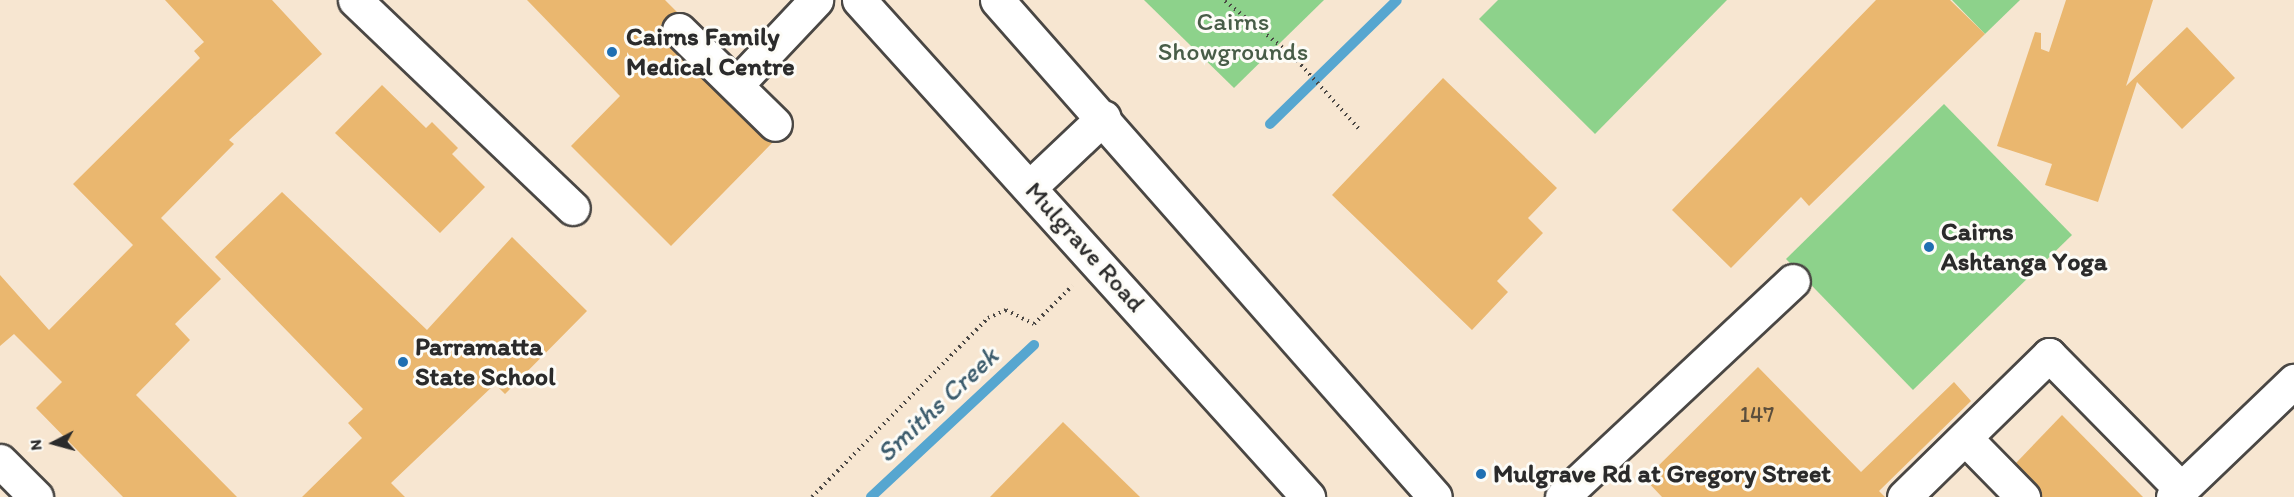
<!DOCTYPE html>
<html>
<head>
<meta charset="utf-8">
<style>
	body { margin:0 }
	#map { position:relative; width:2294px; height:497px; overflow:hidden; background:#f7e6d1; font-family:Itim,sans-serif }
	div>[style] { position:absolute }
	.green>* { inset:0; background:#8dd28b }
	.stream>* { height:10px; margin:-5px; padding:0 5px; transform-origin:5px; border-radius:5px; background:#56a6d0 }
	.building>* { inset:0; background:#eab76f }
	.path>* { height:4px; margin-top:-2px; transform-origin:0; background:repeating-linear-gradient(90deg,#4a4744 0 1.5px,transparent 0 6px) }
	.roads { filter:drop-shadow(2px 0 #4a4744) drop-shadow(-2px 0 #4a4744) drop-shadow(0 2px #4a4744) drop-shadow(0 -2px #4a4744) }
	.minor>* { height:33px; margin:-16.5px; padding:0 16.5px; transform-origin:16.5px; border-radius:16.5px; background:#fff }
	.major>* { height:33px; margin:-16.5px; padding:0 16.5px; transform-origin:16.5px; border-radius:16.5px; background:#fff }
	.dots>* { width:16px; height:16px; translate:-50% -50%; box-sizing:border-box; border:3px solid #fdfcf7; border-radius:50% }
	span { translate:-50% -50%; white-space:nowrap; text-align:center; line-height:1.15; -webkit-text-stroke:6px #fdfcf7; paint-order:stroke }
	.number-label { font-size:22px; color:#5b4e3c }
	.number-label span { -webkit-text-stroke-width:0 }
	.park-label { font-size:26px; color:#485d48 }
	.poi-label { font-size:26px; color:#2b2b2b; font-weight:700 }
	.left { translate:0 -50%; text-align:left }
	.street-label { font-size:26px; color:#2b2b2b }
	.water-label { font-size:27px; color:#3c5c6d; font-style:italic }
	.north { position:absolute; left:24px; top:413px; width:60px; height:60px; -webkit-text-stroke:4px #fdfcf7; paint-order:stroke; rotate:264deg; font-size:16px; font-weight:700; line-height:24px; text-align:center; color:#2b2b2b }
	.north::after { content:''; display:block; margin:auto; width:21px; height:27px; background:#2b2b2b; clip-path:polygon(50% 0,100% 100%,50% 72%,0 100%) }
</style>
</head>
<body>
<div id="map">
	<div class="green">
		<i style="clip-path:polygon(1144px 0,1324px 0,1234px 88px)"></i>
		<i style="clip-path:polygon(1498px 0,1727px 0,1595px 134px,1479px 19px)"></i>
		<i style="clip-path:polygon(1952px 0,2020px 0,1985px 34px)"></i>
		<i style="clip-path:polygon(1944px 104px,2072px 235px,1913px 390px,1786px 259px)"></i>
	</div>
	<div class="stream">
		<i style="left:1270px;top:124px;width:177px;rotate:-44.3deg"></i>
		<i style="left:871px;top:497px;width:223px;rotate:-43deg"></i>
	</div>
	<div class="building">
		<i style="clip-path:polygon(165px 0,272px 0,322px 54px,229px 140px,234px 144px,161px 218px,221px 279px,175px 324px,190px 340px,136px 395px,237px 497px,123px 497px,36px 408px,62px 382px,14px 334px,0 346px,0 275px,49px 330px,133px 245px,73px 184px,200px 58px,194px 51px,204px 42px)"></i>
		<i style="clip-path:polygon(527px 0,665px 0,677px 12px,661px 25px,666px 43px,773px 142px,671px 246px,571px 146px,620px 96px)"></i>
		<i style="clip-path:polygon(1876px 0,1950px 0,1985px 34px,1809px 206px,1801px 197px,1731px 268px,1672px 210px)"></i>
		<i style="clip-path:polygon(2066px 0,2153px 0,2126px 86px,2187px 27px,2235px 78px,2182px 129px,2137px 82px,2098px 202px,2045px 185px,2052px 164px,1997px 146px,2035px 32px,2041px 33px,2041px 49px,2049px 52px)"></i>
		<i style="clip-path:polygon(1443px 78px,1557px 188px,1528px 218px,1543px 233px,1497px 281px,1508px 292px,1472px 330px,1332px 195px)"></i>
		<i style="clip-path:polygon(382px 85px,426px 128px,432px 122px,458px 148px,452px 154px,485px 187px,440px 233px,335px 133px)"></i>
		<i style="clip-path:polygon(282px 192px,427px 330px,512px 237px,587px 311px,505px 394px,495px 384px,391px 483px,405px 497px,302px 497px,362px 438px,348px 423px,363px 409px,215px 257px)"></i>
		<i style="clip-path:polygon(1758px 367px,1861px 472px,1954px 382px,1971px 401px,1879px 491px,1885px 497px,1662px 497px,1645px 479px)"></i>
		<i style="clip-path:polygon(2062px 415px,2143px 497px,2041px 497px,2016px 463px)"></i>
		<i style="clip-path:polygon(1063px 422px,1140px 497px,990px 497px)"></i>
	</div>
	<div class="path">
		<i style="left:1225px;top:1px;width:87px;rotate:39deg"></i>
		<i style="left:1293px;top:56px;width:98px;rotate:47.9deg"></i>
		<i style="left:812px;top:497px;width:251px;rotate:-45.5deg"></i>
		<i style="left:988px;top:318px;width:20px;rotate:-24deg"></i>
		<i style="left:1006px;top:310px;width:31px;rotate:27deg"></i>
		<i style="left:1034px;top:324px;width:54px;rotate:-45deg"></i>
	</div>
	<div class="roads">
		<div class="minor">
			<i style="left:355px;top:0;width:301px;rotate:43.7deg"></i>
			<i style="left:679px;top:30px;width:134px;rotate:44.4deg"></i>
			<i style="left:736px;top:85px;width:117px;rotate:-46.7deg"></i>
			<i style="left:1965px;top:438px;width:83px;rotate:45.5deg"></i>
			<i style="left:0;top:461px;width:51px;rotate:45deg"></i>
			<i style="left:1562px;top:497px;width:316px;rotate:-43.1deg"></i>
			<i style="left:1904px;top:497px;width:203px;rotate:-44.4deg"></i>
			<i style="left:2049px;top:355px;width:188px;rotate:45.4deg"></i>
			<i style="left:2173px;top:497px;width:168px;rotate:-43.8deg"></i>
		</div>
		<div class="major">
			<i style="left:859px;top:0;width:670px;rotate:47.9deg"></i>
			<i style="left:997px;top:0;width:662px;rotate:48.61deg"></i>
			<i style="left:1031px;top:186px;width:100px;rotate:-43.4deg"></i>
		</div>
	</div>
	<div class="dots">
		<i style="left:612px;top:52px;background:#1f6fb2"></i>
		<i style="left:1929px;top:247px;background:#1f6fb2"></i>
		<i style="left:403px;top:362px;background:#1f6fb2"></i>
		<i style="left:1481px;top:474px;background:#1f6fb2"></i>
	</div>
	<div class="number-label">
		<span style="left:1757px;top:415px">147</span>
	</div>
	<div class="park-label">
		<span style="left:1233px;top:37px">Cairns<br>Showgrounds</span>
	</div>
	<div class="poi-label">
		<span class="left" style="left:626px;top:52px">Cairns Family<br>Medical Centre</span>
		<span class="left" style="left:1941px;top:247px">Cairns<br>Ashtanga Yoga</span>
		<span class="left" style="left:415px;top:362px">Parramatta<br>State School</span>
		<span class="left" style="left:1493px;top:474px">Mulgrave Rd at Gregory Street</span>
	</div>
	<div class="street-label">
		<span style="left:1085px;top:247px;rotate:48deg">Mulgrave Road</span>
	</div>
	<div class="water-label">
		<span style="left:937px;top:404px;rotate:-43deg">Smiths Creek</span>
	</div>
	<div class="north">N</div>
</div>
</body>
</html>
